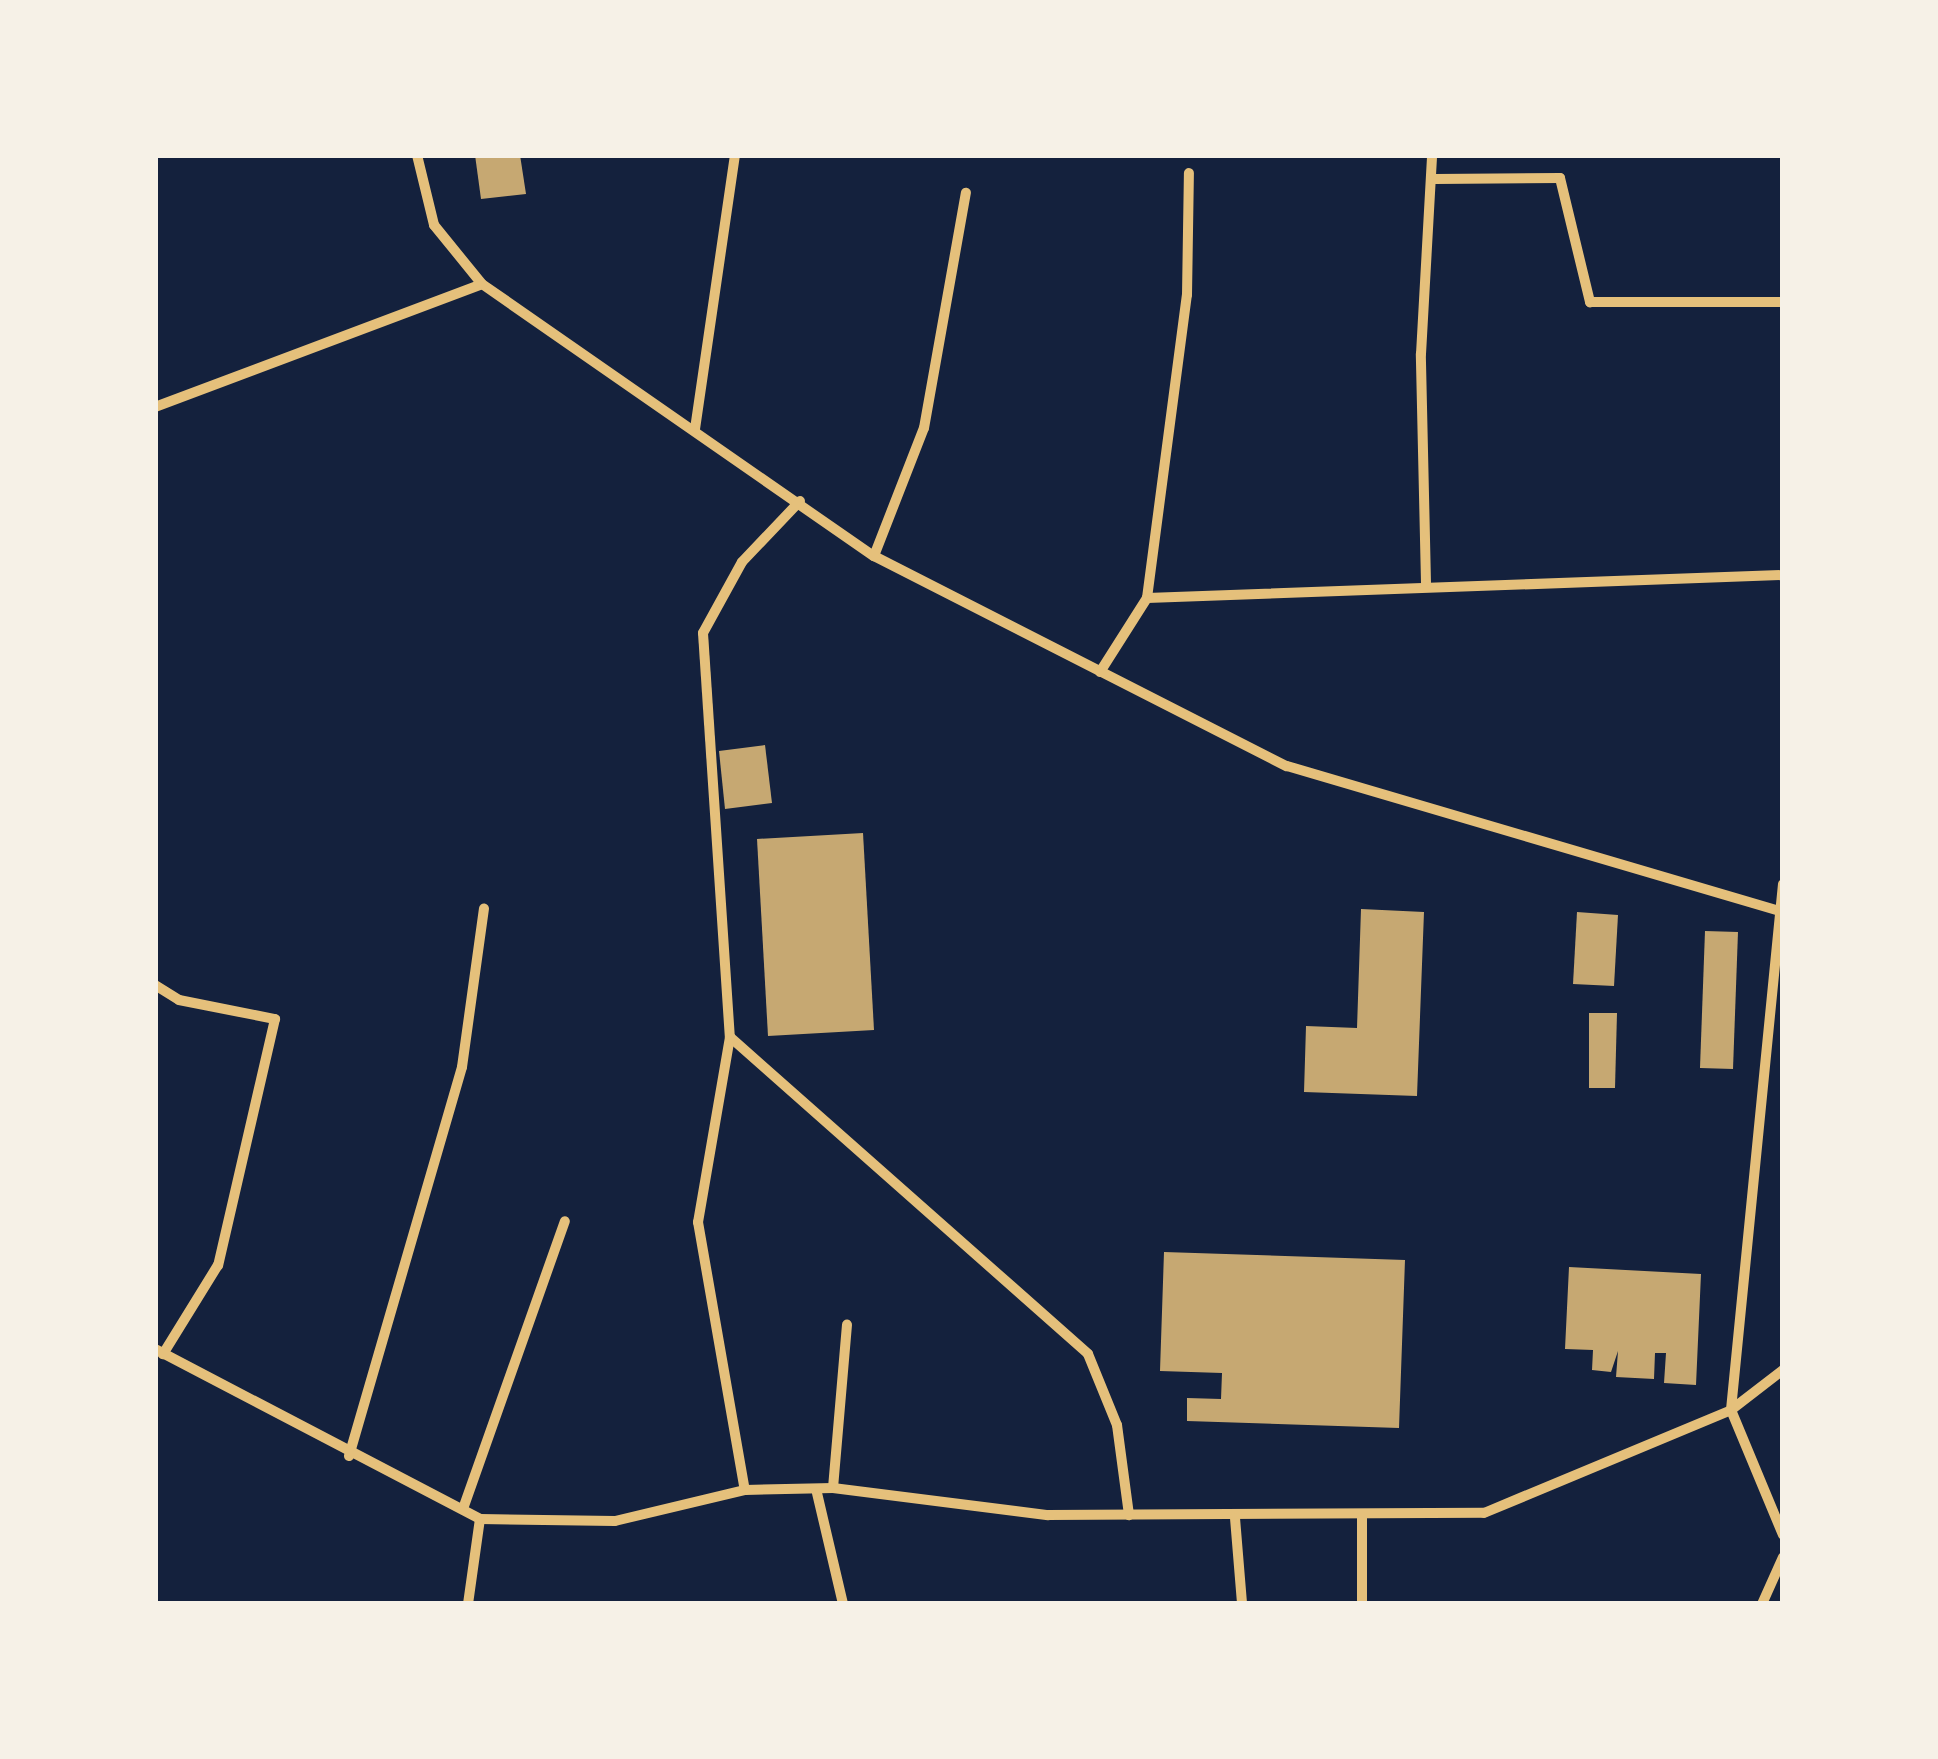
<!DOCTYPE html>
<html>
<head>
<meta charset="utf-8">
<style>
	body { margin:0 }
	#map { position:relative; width:1938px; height:1759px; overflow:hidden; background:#14213d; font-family:Ubuntu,sans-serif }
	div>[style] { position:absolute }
	.building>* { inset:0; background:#c6a872 }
	.minor>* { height:10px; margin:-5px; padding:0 5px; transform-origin:5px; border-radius:5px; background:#e5c07b }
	span { translate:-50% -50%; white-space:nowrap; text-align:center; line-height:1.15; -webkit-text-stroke:10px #f6f1e7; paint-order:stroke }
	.frame { position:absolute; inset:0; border:158px solid #f6f1e7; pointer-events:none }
</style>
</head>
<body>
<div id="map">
	<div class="building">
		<i style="clip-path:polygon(475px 155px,520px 155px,526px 194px,481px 199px)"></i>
		<i style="clip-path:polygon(765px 745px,772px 803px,725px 809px,719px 751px)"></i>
		<i style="clip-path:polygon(863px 833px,874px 1030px,768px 1036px,757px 839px)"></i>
		<i style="clip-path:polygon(1361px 909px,1424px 912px,1417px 1096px,1304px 1092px,1306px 1026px,1357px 1028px)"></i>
		<i style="clip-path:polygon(1577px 912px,1618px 915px,1614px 986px,1573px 984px)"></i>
		<i style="clip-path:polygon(1705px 931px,1738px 932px,1733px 1069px,1700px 1068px)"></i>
		<i style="clip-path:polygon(1589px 1013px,1617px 1013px,1615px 1088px,1589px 1088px)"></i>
		<i style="clip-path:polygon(1164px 1252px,1405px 1260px,1399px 1428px,1187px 1421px,1187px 1398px,1221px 1399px,1222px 1373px,1160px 1371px)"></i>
		<i style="clip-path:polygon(1569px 1267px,1701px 1274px,1696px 1385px,1664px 1383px,1666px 1353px,1655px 1353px,1654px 1379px,1616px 1377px,1618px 1351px,1611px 1372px,1592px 1370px,1593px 1350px,1565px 1349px)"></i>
	</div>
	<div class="minor">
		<i style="left:417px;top:155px;width:72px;rotate:76.3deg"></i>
		<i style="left:434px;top:225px;width:76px;rotate:50.9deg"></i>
		<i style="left:482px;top:284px;width:477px;rotate:34.8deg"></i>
		<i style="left:874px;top:556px;width:463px;rotate:27deg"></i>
		<i style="left:1287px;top:766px;width:517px;rotate:16.4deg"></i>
		<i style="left:1435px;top:179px;width:125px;rotate:-0.5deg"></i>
		<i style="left:1560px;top:178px;width:128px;rotate:76.4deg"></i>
		<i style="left:1590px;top:302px;width:193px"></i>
		<i style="left:155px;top:407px;width:349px;rotate:-20.6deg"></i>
		<i style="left:695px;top:429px;width:277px;rotate:-81.7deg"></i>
		<i style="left:800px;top:501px;width:84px;rotate:133.6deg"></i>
		<i style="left:742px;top:562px;width:81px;rotate:118.8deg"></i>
		<i style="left:703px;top:633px;width:405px;rotate:86.2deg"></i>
		<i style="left:730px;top:1037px;width:478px;rotate:41.5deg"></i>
		<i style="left:1088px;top:1354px;width:77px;rotate:67.8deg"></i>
		<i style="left:1117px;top:1425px;width:91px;rotate:82.4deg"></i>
		<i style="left:874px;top:556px;width:137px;rotate:-68.7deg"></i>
		<i style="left:924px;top:428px;width:239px;rotate:-79.9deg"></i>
		<i style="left:1426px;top:583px;width:229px;rotate:-91.3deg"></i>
		<i style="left:1421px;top:354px;width:199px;rotate:-86.8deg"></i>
		<i style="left:1147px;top:598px;width:636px;rotate:-2.07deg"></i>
		<i style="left:1100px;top:672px;width:88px;rotate:-57.6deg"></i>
		<i style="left:1147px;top:598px;width:306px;rotate:-82.5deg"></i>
		<i style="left:1187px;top:295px;width:122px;rotate:-89.1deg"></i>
		<i style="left:1783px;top:884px;width:529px;rotate:95.65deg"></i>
		<i style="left:1731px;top:1410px;width:66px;rotate:-37.6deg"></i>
		<i style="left:155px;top:985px;width:28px;rotate:32deg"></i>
		<i style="left:179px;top:1000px;width:98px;rotate:11.2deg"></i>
		<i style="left:275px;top:1019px;width:253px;rotate:103deg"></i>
		<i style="left:218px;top:1265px;width:105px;rotate:121.7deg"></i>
		<i style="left:730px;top:1037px;width:188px;rotate:99.8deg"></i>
		<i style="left:698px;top:1222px;width:272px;rotate:80.1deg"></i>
		<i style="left:155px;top:1349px;width:367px;rotate:27.6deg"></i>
		<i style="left:480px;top:1519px;width:135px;rotate:0.8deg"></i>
		<i style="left:615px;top:1521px;width:134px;rotate:-13.4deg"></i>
		<i style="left:745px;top:1490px;width:88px;rotate:-1.3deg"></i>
		<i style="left:833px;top:1488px;width:217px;rotate:7.2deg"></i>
		<i style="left:1048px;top:1515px;width:436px;rotate:-0.3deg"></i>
		<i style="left:1484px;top:1513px;width:268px;rotate:-22.6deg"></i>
		<i style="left:1731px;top:1410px;width:135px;rotate:67.4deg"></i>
		<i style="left:349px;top:1456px;width:405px;rotate:-73.8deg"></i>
		<i style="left:462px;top:1067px;width:160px;rotate:-82.1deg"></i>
		<i style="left:833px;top:1488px;width:164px;rotate:-85.1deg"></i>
		<i style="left:817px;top:1493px;width:114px;rotate:76.8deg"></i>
		<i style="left:464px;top:1506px;width:302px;rotate:-70.5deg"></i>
		<i style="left:1362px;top:1517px;width:87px;rotate:90deg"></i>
		<i style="left:1235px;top:1518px;width:86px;rotate:85.3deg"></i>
		<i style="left:468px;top:1604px;width:86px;rotate:-82deg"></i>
		<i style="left:1762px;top:1604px;width:51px;rotate:-65.9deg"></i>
	</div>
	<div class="frame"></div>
</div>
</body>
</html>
